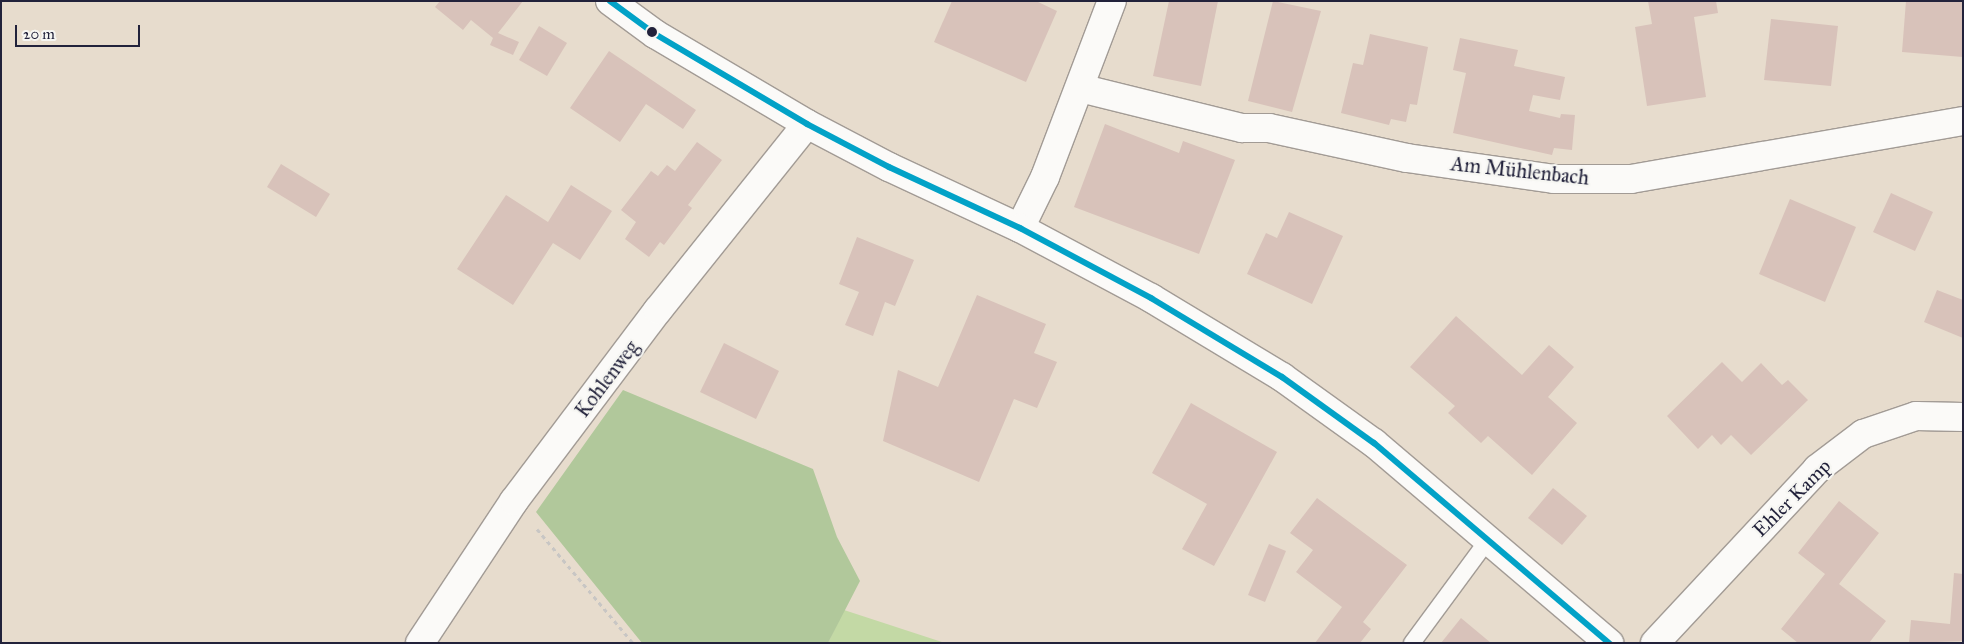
<!DOCTYPE html>
<html>
<head>
<meta charset="utf-8">
<style>
	body { margin:0 }
	#map { position:relative; width:1964px; height:644px; overflow:hidden; background:#e7dccd; font-family:"IM FELL Great Primer",serif }
	div>[style] { position:absolute }
	.green>* { inset:0; background:#c3d9a5 }
	.forest>* { inset:0; background:#b1c89b }
	.building>* { inset:0; background:#d8c2ba }
	.path>* { height:3px; margin-top:-1.5px; transform-origin:0; background:repeating-linear-gradient(90deg,#c8c6c4 0 4px,transparent 0 8px) }
	.roads { filter:drop-shadow(1px 0 #a29b95) drop-shadow(-1px 0 #a29b95) drop-shadow(0 1px #a29b95) drop-shadow(0 -1px #a29b95) }
	.service>* { height:16px; margin:-8px; padding:0 8px; transform-origin:8px; border-radius:8px; background:#fbfaf8 }
	.minor>* { height:28px; margin:-14px; padding:0 14px; transform-origin:14px; border-radius:14px; background:#fbfaf8 }
	.tertiary>* { height:28px; margin:-14px; padding:0 14px; transform-origin:14px; border-radius:14px; background:#fbfaf8 }
	.bus-1>* { height:6px; margin:-3px; padding:0 3px; transform-origin:3px; border-radius:3px; background:#02a2c7 }
	.dots>* { width:14px; height:14px; translate:-50% -50%; box-sizing:border-box; border:2px solid #f6f6f2; border-radius:50% }
	span { translate:-50% -50%; white-space:nowrap; text-align:center; line-height:1.15; -webkit-text-stroke:4.5px #f6f6f2; paint-order:stroke }
	.street-label { font-size:20px; color:#22223b }
	.frame { position:absolute; inset:0; border:2px solid #22223b; pointer-events:none }
	.scale { position:absolute; left:15px; top:25px; width:125px; height:22px; box-sizing:border-box; border:2px solid #22223b; border-top:0; padding-left:6px; font-size:15px; line-height:18px; white-space:nowrap; color:#22223b; -webkit-text-stroke:4px #f6f6f2; paint-order:stroke }
</style>
</head>
<body>
<div id="map">
	<div class="green">
		<i style="clip-path:polygon(844px 610px,945px 643px,828px 643px)"></i>
	</div>
	<div class="forest">
		<i style="clip-path:polygon(623px 390px,813px 469px,837px 537px,860px 581px,828px 643px,642px 643px,536px 512px)"></i>
	</div>
	<div class="building">
		<i style="clip-path:polygon(440px 1px,523px 1px,498px 33px,519px 42px,513px 55px,490px 45px,493px 38px,471px 20px,463px 30px,435px 7px)"></i>
		<i style="clip-path:polygon(952px 1px,1036px 1px,1057px 11px,1026px 82px,934px 42px)"></i>
		<i style="clip-path:polygon(1169px 1px,1218px 1px,1201px 86px,1153px 76px)"></i>
		<i style="clip-path:polygon(1273px 1px,1321px 11px,1292px 112px,1248px 101px)"></i>
		<i style="clip-path:polygon(1648px 1px,1716px 1px,1718px 13px,1694px 17px,1706px 97px,1647px 106px,1635px 27px,1652px 24px)"></i>
		<i style="clip-path:polygon(1906px 1px,1963px 1px,1963px 57px,1902px 52px)"></i>
		<i style="clip-path:polygon(1771px 19px,1838px 26px,1831px 86px,1764px 80px)"></i>
		<i style="clip-path:polygon(539px 26px,567px 43px,547px 76px,519px 60px)"></i>
		<i style="clip-path:polygon(1370px 34px,1428px 47px,1417px 105px,1410px 104px,1406px 122px,1391px 119px,1389px 125px,1341px 113px,1353px 63px,1363px 65px)"></i>
		<i style="clip-path:polygon(1460px 38px,1518px 50px,1514px 66px,1565px 77px,1560px 100px,1533px 95px,1529px 111px,1560px 118px,1561px 114px,1575px 115px,1572px 150px,1554px 148px,1552px 155px,1453px 133px,1466px 73px,1453px 70px)"></i>
		<i style="clip-path:polygon(609px 51px,696px 110px,683px 129px,646px 104px,620px 142px,570px 108px)"></i>
		<i style="clip-path:polygon(1105px 124px,1179px 153px,1183px 141px,1235px 160px,1199px 254px,1074px 207px)"></i>
		<i style="clip-path:polygon(697px 142px,722px 160px,688px 205px,692px 208px,664px 245px,660px 242px,649px 257px,625px 239px,636px 222px,621px 210px,651px 171px,658px 176px,667px 165px,675px 171px)"></i>
		<i style="clip-path:polygon(281px 164px,330px 194px,316px 217px,267px 187px)"></i>
		<i style="clip-path:polygon(571px 185px,612px 211px,580px 260px,553px 243px,513px 305px,457px 269px,506px 195px,548px 222px)"></i>
		<i style="clip-path:polygon(1891px 193px,1933px 212px,1915px 251px,1873px 232px)"></i>
		<i style="clip-path:polygon(1790px 199px,1856px 227px,1825px 302px,1759px 274px)"></i>
		<i style="clip-path:polygon(1289px 212px,1343px 236px,1312px 304px,1247px 274px,1266px 233px,1277px 238px)"></i>
		<i style="clip-path:polygon(857px 237px,914px 260px,895px 306px,885px 302px,873px 336px,845px 325px,859px 292px,839px 284px)"></i>
		<i style="clip-path:polygon(1937px 290px,1963px 300px,1963px 338px,1924px 322px)"></i>
		<i style="clip-path:polygon(977px 295px,1046px 324px,1034px 353px,1057px 362px,1037px 408px,1014px 399px,979px 482px,883px 441px,898px 370px,938px 387px)"></i>
		<i style="clip-path:polygon(1456px 316px,1522px 375px,1549px 345px,1574px 367px,1548px 397px,1577px 423px,1532px 475px,1488px 436px,1481px 443px,1448px 413px,1455px 406px,1410px 367px)"></i>
		<i style="clip-path:polygon(724px 343px,779px 371px,756px 419px,700px 392px)"></i>
		<i style="clip-path:polygon(1722px 362px,1742px 382px,1761px 363px,1782px 385px,1788px 380px,1808px 400px,1751px 455px,1731px 435px,1721px 445px,1712px 435px,1698px 449px,1667px 416px)"></i>
		<i style="clip-path:polygon(1191px 403px,1277px 452px,1214px 566px,1182px 549px,1207px 504px,1152px 473px)"></i>
		<i style="clip-path:polygon(1553px 488px,1587px 516px,1562px 545px,1528px 518px)"></i>
		<i style="clip-path:polygon(1317px 498px,1407px 565px,1363px 622px,1371px 629px,1360px 643px,1315px 643px,1342px 607px,1296px 572px,1313px 550px,1290px 533px)"></i>
		<i style="clip-path:polygon(1839px 501px,1879px 533px,1839px 584px,1886px 621px,1869px 643px,1798px 643px,1781px 629px,1825px 574px,1798px 553px)"></i>
		<i style="clip-path:polygon(1269px 544px,1286px 551px,1265px 602px,1248px 595px)"></i>
		<i style="clip-path:polygon(1954px 573px,1963px 574px,1963px 641px,1909px 643px,1911px 620px,1950px 624px)"></i>
		<i style="clip-path:polygon(1461px 618px,1491px 643px,1441px 643px)"></i>
	</div>
	<div class="path">
		<i style="left:537px;top:529px;width:149px;rotate:49.9deg"></i>
	</div>
	<div class="roads">
		<div class="service">
			<i style="left:1412px;top:643px;width:128px;rotate:-53.6deg"></i>
		</div>
		<div class="minor">
			<i style="left:1080px;top:88px;width:167px;rotate:13.9deg"></i>
			<i style="left:1242px;top:128px;width:27px"></i>
			<i style="left:1269px;top:128px;width:141px;rotate:12.3deg"></i>
			<i style="left:1407px;top:158px;width:148px;rotate:8.1deg"></i>
			<i style="left:1554px;top:179px;width:77px"></i>
			<i style="left:1631px;top:179px;width:337px;rotate:-9.9deg"></i>
			<i style="left:1020px;top:228px;width:57px;rotate:-63.9deg"></i>
			<i style="left:1045px;top:177px;width:188px;rotate:-69.2deg"></i>
			<i style="left:420px;top:643px;width:170px;rotate:-56.5deg"></i>
			<i style="left:514px;top:501px;width:239px;rotate:-53deg"></i>
			<i style="left:658px;top:310px;width:238px;rotate:-51.3deg"></i>
			<i style="left:1655px;top:643px;width:238px;rotate:-47deg"></i>
			<i style="left:1817px;top:469px;width:58px;rotate:-37.3deg"></i>
			<i style="left:1863px;top:434px;width:56px;rotate:-18.8deg"></i>
			<i style="left:1916px;top:416px;width:47px;rotate:1.2deg"></i>
		</div>
		<div class="tertiary">
			<i style="left:610px;top:1px;width:56px;rotate:36.3deg"></i>
			<i style="left:655px;top:34px;width:177px;rotate:30.6deg"></i>
			<i style="left:807px;top:124px;width:93px;rotate:27.7deg"></i>
			<i style="left:889px;top:167px;width:145px;rotate:25deg"></i>
			<i style="left:1020px;top:228px;width:149px;rotate:28.1deg"></i>
			<i style="left:1151px;top:298px;width:153px;rotate:31.1deg"></i>
			<i style="left:1282px;top:377px;width:113px;rotate:35.7deg"></i>
			<i style="left:1374px;top:443px;width:309px;rotate:40.4deg"></i>
		</div>
	</div>
	<div class="bus-1">
		<i style="left:610px;top:1px;width:56px;rotate:36.3deg"></i>
		<i style="left:655px;top:34px;width:177px;rotate:30.6deg"></i>
		<i style="left:807px;top:124px;width:93px;rotate:27.7deg"></i>
		<i style="left:889px;top:167px;width:145px;rotate:25deg"></i>
		<i style="left:1020px;top:228px;width:149px;rotate:28.1deg"></i>
		<i style="left:1151px;top:298px;width:153px;rotate:31.1deg"></i>
		<i style="left:1282px;top:377px;width:113px;rotate:35.7deg"></i>
		<i style="left:1374px;top:443px;width:309px;rotate:40.4deg"></i>
	</div>
	<div class="dots">
		<i style="left:652px;top:32px;background:#22223b"></i>
	</div>
	<div class="street-label">
		<span style="left:1520px;top:171px;rotate:6deg">Am Mühlenbach</span>
		<span style="left:607px;top:379px;rotate:-53deg">Kohlenweg</span>
		<span style="left:1792px;top:498px;rotate:-45deg">Ehler Kamp</span>
	</div>
	<div class="frame"></div>
	<div class="scale">20 m</div>
</div>
</body>
</html>
